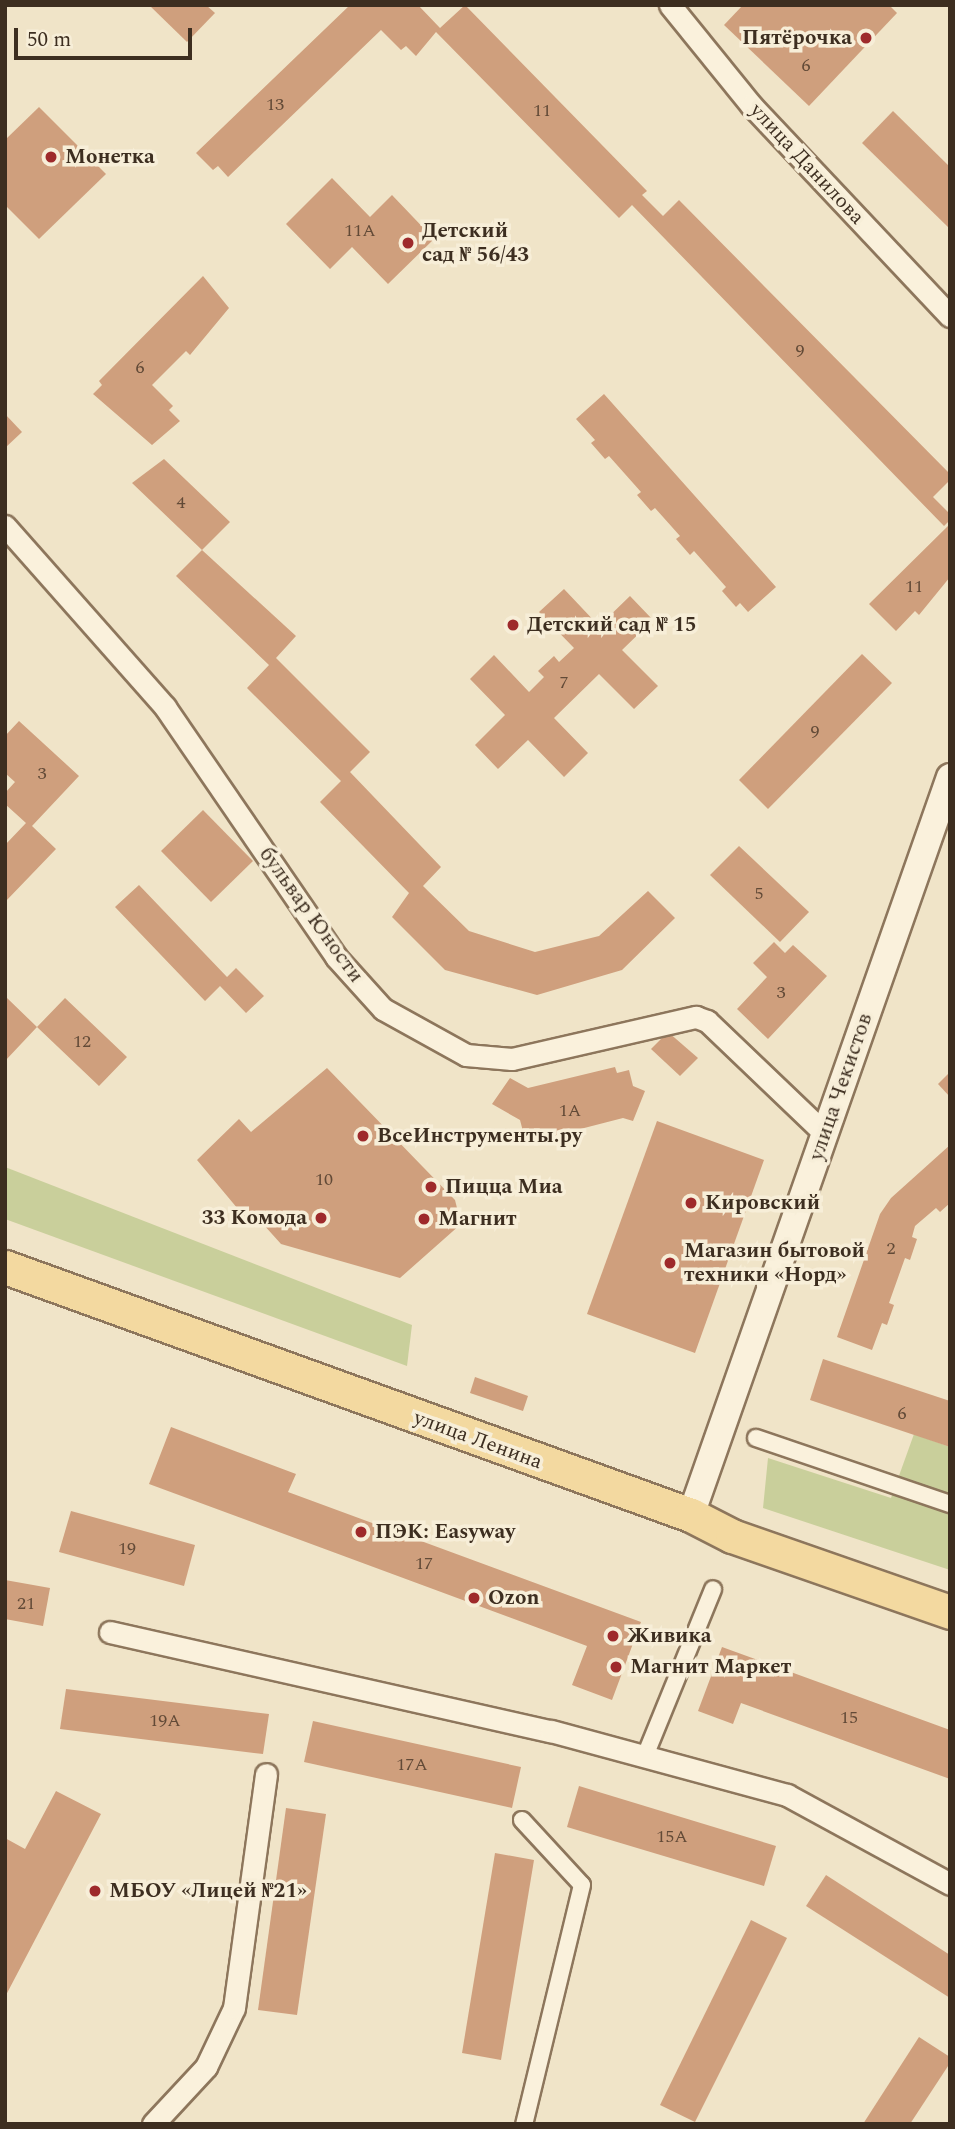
<!DOCTYPE html>
<html>
<head>
<meta charset="utf-8">
<style>
	body { margin:0 }
	#map { position:relative; width:955px; height:2129px; overflow:hidden; background:#f0e4c8; font-family:Spectral,serif }
	div>[style] { position:absolute }
	.green>* { inset:0; background:#c9cf9b }
	.building>* { inset:0; background:#cf9f7d }
	.roads { filter:drop-shadow(2px 0 #8d765c) drop-shadow(-2px 0 #8d765c) drop-shadow(0 2px #8d765c) drop-shadow(0 -2px #8d765c) }
	.pedestrian>* { height:16px; margin:-8px; padding:0 8px; transform-origin:8px; border-radius:8px; background:#faf1dc }
	.minor>* { height:21px; margin:-10.5px; padding:0 10.5px; transform-origin:10.5px; border-radius:10.5px; background:#faf1dc }
	.tertiary>* { height:26px; margin:-13px; padding:0 13px; transform-origin:13px; border-radius:13px; background:#faf1dc }
	.primary>* { height:33px; margin:-16.5px; padding:0 16.5px; transform-origin:16.5px; border-radius:16.5px; background:#f3d9a0 }
	.dots>* { width:19px; height:19px; translate:-50% -50%; box-sizing:border-box; border:4px solid #f7eed8; border-radius:50% }
	span { translate:-50% -50%; white-space:nowrap; text-align:center; line-height:1.15; -webkit-text-stroke:7px #f7eed8; paint-order:stroke }
	.number-label { font-size:18px; color:#624a37 }
	.number-label span { -webkit-text-stroke-width:0 }
	.poi-label { font-size:21px; color:#3d2e20; font-weight:700 }
	.right { translate:-100% -50%; text-align:right }
	.left { translate:0 -50%; text-align:left }
	.street-label { font-size:21px; color:#3d2e20 }
	.frame { position:absolute; inset:0; border:7px solid #3d2e20; pointer-events:none }
	.scale { position:absolute; left:14px; top:28px; width:178px; height:32px; box-sizing:border-box; border:4px solid #3d2e20; border-top:0; padding-left:9px; font-size:21px; line-height:24px; white-space:nowrap; color:#3d2e20; -webkit-text-stroke:5px #f7eed8; paint-order:stroke }
</style>
</head>
<body>
<div id="map">
	<div class="green">
		<i style="clip-path:polygon(5px 1167px,412px 1325px,407px 1366px,5px 1219px)"></i>
		<i style="clip-path:polygon(914px 1434px,950px 1447px,950px 1570px,763px 1508px,768px 1458px,891px 1498px)"></i>
	</div>
	<div class="building">
		<i style="clip-path:polygon(149px 5px,206px 5px,215px 13px,187px 42px)"></i>
		<i style="clip-path:polygon(350px 5px,418px 5px,440px 28px,465px 5px,647px 191px,642px 195px,663px 216px,679px 200px,950px 474px,950px 480px,933px 497px,950px 514px,950px 520px,944px 526px,632px 205px,619px 218px,436px 32px,416px 56px,406px 46px,401px 50px,381px 30px,228px 177px,218px 166px,213px 170px,196px 153px)"></i>
		<i style="clip-path:polygon(743px 5px,889px 5px,897px 13px,809px 106px,724px 25px)"></i>
		<i style="clip-path:polygon(39px 107px,106px 174px,39px 239px,5px 205px,5px 140px)"></i>
		<i style="clip-path:polygon(893px 111px,950px 167px,950px 229px,862px 143px)"></i>
		<i style="clip-path:polygon(332px 178px,370px 217px,392px 195px,434px 239px,388px 284px,352px 247px,330px 269px,286px 224px)"></i>
		<i style="clip-path:polygon(203px 276px,229px 308px,190px 355px,186px 351px,152px 385px,173px 406px,169px 410px,180px 421px,152px 445px,93px 394px,102px 385px,99px 381px)"></i>
		<i style="clip-path:polygon(604px 394px,776px 587px,748px 612px,740px 603px,736px 607px,722px 591px,726px 587px,694px 551px,690px 555px,676px 539px,680px 536px,655px 508px,651px 511px,637px 495px,641px 492px,609px 456px,605px 459px,591px 443px,595px 440px,576px 419px)"></i>
		<i style="clip-path:polygon(5px 414px,22px 432px,5px 448px)"></i>
		<i style="clip-path:polygon(164px 459px,230px 522px,202px 550px,296px 636px,276px 658px,370px 752px,350px 772px,441px 867px,423px 886px,469px 931px,535px 952px,599px 936px,648px 891px,675px 918px,622px 970px,537px 995px,445px 970px,392px 917px,409px 893px,320px 802px,341px 781px,247px 688px,269px 665px,176px 576px,202px 550px,132px 483px)"></i>
		<i style="clip-path:polygon(950px 524px,950px 577px,919px 615px,915px 611px,896px 631px,869px 604px)"></i>
		<i style="clip-path:polygon(564px 589px,599px 626px,630px 596px,653px 620px,622px 650px,658px 686px,634px 709px,599px 674px,554px 718px,588px 753px,564px 777px,528px 740px,498px 769px,475px 745px,505px 715px,470px 679px,494px 655px,529px 692px,544px 677px,538px 671px,554px 656px,559px 662px,574px 648px,539px 612px)"></i>
		<i style="clip-path:polygon(862px 654px,892px 683px,768px 809px,739px 780px)"></i>
		<i style="clip-path:polygon(19px 721px,79px 776px,32px 826px,56px 849px,5px 902px,5px 845px,26px 823px,5px 804px,5px 793px,15px 782px,5px 773px,5px 736px)"></i>
		<i style="clip-path:polygon(203px 810px,253px 861px,211px 902px,161px 851px)"></i>
		<i style="clip-path:polygon(739px 846px,809px 912px,780px 942px,710px 875px)"></i>
		<i style="clip-path:polygon(139px 885px,227px 977px,236px 968px,264px 996px,246px 1013px,220px 986px,205px 1001px,115px 907px)"></i>
		<i style="clip-path:polygon(774px 942px,785px 953px,793px 945px,827px 976px,768px 1039px,737px 1009px,767px 977px,753px 963px)"></i>
		<i style="clip-path:polygon(7px 998px,37px 1027px,65px 998px,127px 1057px,99px 1086px,37px 1027px,5px 1061px)"></i>
		<i style="clip-path:polygon(668px 1032px,698px 1058px,680px 1076px,651px 1049px)"></i>
		<i style="clip-path:polygon(615px 1067px,617px 1073px,629px 1070px,633px 1086px,645px 1091px,633px 1121px,623px 1118px,526px 1143px,520px 1120px,492px 1104px,510px 1078px,528px 1088px)"></i>
		<i style="clip-path:polygon(327px 1068px,455px 1200px,461px 1224px,400px 1278px,281px 1244px,263px 1224px,248px 1221px,197px 1160px,239px 1119px,251px 1132px)"></i>
		<i style="clip-path:polygon(950px 1072px,950px 1097px,938px 1084px)"></i>
		<i style="clip-path:polygon(657px 1121px,764px 1160px,695px 1353px,587px 1314px)"></i>
		<i style="clip-path:polygon(950px 1145px,950px 1203px,940px 1212px,936px 1208px,915px 1226px,912px 1237px,917px 1239px,910px 1260px,905px 1258px,889px 1303px,894px 1305px,887px 1325px,882px 1323px,872px 1350px,837px 1337px,880px 1214px,891px 1198px)"></i>
		<i style="clip-path:polygon(823px 1359px,950px 1401px,950px 1447px,810px 1400px)"></i>
		<i style="clip-path:polygon(475px 1377px,528px 1396px,523px 1411px,470px 1393px)"></i>
		<i style="clip-path:polygon(171px 1427px,296px 1474px,288px 1492px,641px 1622px,612px 1700px,572px 1685px,587px 1646px,149px 1484px)"></i>
		<i style="clip-path:polygon(71px 1511px,195px 1545px,184px 1586px,59px 1552px)"></i>
		<i style="clip-path:polygon(5px 1580px,50px 1588px,43px 1626px,5px 1619px)"></i>
		<i style="clip-path:polygon(722px 1647px,950px 1730px,950px 1779px,741px 1703px,733px 1724px,698px 1711px)"></i>
		<i style="clip-path:polygon(66px 1689px,269px 1714px,263px 1754px,60px 1729px)"></i>
		<i style="clip-path:polygon(313px 1721px,521px 1767px,512px 1808px,304px 1762px)"></i>
		<i style="clip-path:polygon(579px 1786px,776px 1846px,764px 1886px,567px 1827px)"></i>
		<i style="clip-path:polygon(56px 1791px,101px 1814px,5px 1997px,5px 1838px,25px 1849px)"></i>
		<i style="clip-path:polygon(286px 1808px,326px 1814px,297px 2015px,258px 2010px)"></i>
		<i style="clip-path:polygon(495px 1853px,534px 1860px,501px 2060px,462px 2053px)"></i>
		<i style="clip-path:polygon(826px 1875px,950px 1955px,950px 1998px,806px 1906px)"></i>
		<i style="clip-path:polygon(751px 1920px,787px 1938px,695px 2122px,660px 2105px)"></i>
		<i style="clip-path:polygon(919px 2037px,950px 2057px,950px 2063px,910px 2124px,863px 2124px)"></i>
	</div>
	<div class="roads">
		<div class="pedestrian">
			<i style="left:756px;top:1438px;width:205px;rotate:18.8deg"></i>
			<i style="left:645px;top:1756px;width:180px;rotate:-67.8deg"></i>
			<i style="left:522px;top:1820px;width:88px;rotate:47.3deg"></i>
			<i style="left:582px;top:1885px;width:246px;rotate:103.6deg"></i>
		</div>
		<div class="minor">
			<i style="left:670px;top:5px;width:129px;rotate:51deg"></i>
			<i style="left:751px;top:105px;width:290px;rotate:46.7deg"></i>
			<i style="left:5px;top:526px;width:242px;rotate:48.5deg"></i>
			<i style="left:165px;top:707px;width:303px;rotate:55.6deg"></i>
			<i style="left:336px;top:957px;width:70px;rotate:47.9deg"></i>
			<i style="left:383px;top:1009px;width:95px;rotate:29deg"></i>
			<i style="left:466px;top:1055px;width:46px;rotate:5deg"></i>
			<i style="left:512px;top:1059px;width:189px;rotate:-12.9deg"></i>
			<i style="left:696px;top:1017px;width:12px;rotate:20deg"></i>
			<i style="left:707px;top:1021px;width:162px;rotate:43.7deg"></i>
			<i style="left:110px;top:1632px;width:452px;rotate:12.7deg"></i>
			<i style="left:551px;top:1731px;width:245px;rotate:15.2deg"></i>
			<i style="left:787px;top:1795px;width:186px;rotate:28.6deg"></i>
			<i style="left:153px;top:2124px;width:78px;rotate:-47.1deg"></i>
			<i style="left:206px;top:2067px;width:65px;rotate:-64.6deg"></i>
			<i style="left:234px;top:2008px;width:236px;rotate:-82.2deg"></i>
		</div>
		<div class="tertiary">
			<i style="left:691px;top:1515px;width:782px;rotate:-70.66deg"></i>
		</div>
		<div class="primary">
			<i style="left:5px;top:1267px;width:729px;rotate:19.88deg"></i>
			<i style="left:691px;top:1515px;width:46px;rotate:27.1deg"></i>
			<i style="left:732px;top:1536px;width:231px;rotate:19.2deg"></i>
		</div>
	</div>
	<div class="dots">
		<i style="left:866px;top:38px;background:#9e2a2b"></i>
		<i style="left:51px;top:157px;background:#9e2a2b"></i>
		<i style="left:408px;top:243px;background:#9e2a2b"></i>
		<i style="left:513px;top:625px;background:#9e2a2b"></i>
		<i style="left:363px;top:1136px;background:#9e2a2b"></i>
		<i style="left:431px;top:1187px;background:#9e2a2b"></i>
		<i style="left:691px;top:1203px;background:#9e2a2b"></i>
		<i style="left:321px;top:1218px;background:#9e2a2b"></i>
		<i style="left:424px;top:1219px;background:#9e2a2b"></i>
		<i style="left:670px;top:1263px;background:#9e2a2b"></i>
		<i style="left:361px;top:1532px;background:#9e2a2b"></i>
		<i style="left:474px;top:1598px;background:#9e2a2b"></i>
		<i style="left:613px;top:1636px;background:#9e2a2b"></i>
		<i style="left:616px;top:1667px;background:#9e2a2b"></i>
		<i style="left:95px;top:1891px;background:#9e2a2b"></i>
	</div>
	<div class="number-label">
		<span style="left:806px;top:66px">6</span>
		<span style="left:275px;top:105px">13</span>
		<span style="left:542px;top:111px">11</span>
		<span style="left:360px;top:231px">11А</span>
		<span style="left:800px;top:351px">9</span>
		<span style="left:140px;top:368px">6</span>
		<span style="left:181px;top:503px">4</span>
		<span style="left:914px;top:587px">11</span>
		<span style="left:564px;top:683px">7</span>
		<span style="left:815px;top:732px">9</span>
		<span style="left:42px;top:774px">3</span>
		<span style="left:759px;top:894px">5</span>
		<span style="left:781px;top:993px">3</span>
		<span style="left:82px;top:1042px">12</span>
		<span style="left:570px;top:1111px">1А</span>
		<span style="left:324px;top:1180px">10</span>
		<span style="left:891px;top:1249px">2</span>
		<span style="left:902px;top:1414px">6</span>
		<span style="left:127px;top:1549px">19</span>
		<span style="left:424px;top:1564px">17</span>
		<span style="left:26px;top:1604px">21</span>
		<span style="left:849px;top:1718px">15</span>
		<span style="left:165px;top:1721px">19А</span>
		<span style="left:412px;top:1765px">17А</span>
		<span style="left:672px;top:1837px">15А</span>
	</div>
	<div class="poi-label">
		<span class="right" style="left:852px;top:38px">Пятёрочка</span>
		<span class="left" style="left:65px;top:157px">Монетка</span>
		<span class="left" style="left:422px;top:243px">Детский<br>сад № 56/43</span>
		<span class="left" style="left:527px;top:625px">Детский сад № 15</span>
		<span class="left" style="left:377px;top:1136px">ВсеИнструменты.ру</span>
		<span class="left" style="left:445px;top:1187px">Пицца Миа</span>
		<span class="left" style="left:705px;top:1203px">Кировский</span>
		<span class="right" style="left:307px;top:1218px">33 Комода</span>
		<span class="left" style="left:438px;top:1219px">Магнит</span>
		<span class="left" style="left:684px;top:1263px">Магазин бытовой<br>техники «Норд»</span>
		<span class="left" style="left:375px;top:1532px">ПЭК: Easyway</span>
		<span class="left" style="left:488px;top:1598px">Ozon</span>
		<span class="left" style="left:627px;top:1636px">Живика</span>
		<span class="left" style="left:630px;top:1667px">Магнит Маркет</span>
		<span class="left" style="left:109px;top:1891px">МБОУ «Лицей №21»</span>
	</div>
	<div class="street-label">
		<span style="left:807px;top:164px;rotate:47deg">улица Данилова</span>
		<span style="left:311px;top:915px;rotate:54deg">бульвар Юности</span>
		<span style="left:841px;top:1087px;rotate:-71deg">улица Чекистов</span>
		<span style="left:478px;top:1440px;rotate:20deg">улица Ленина</span>
	</div>
	<div class="frame"></div>
	<div class="scale">50 m</div>
</div>
</body>
</html>
